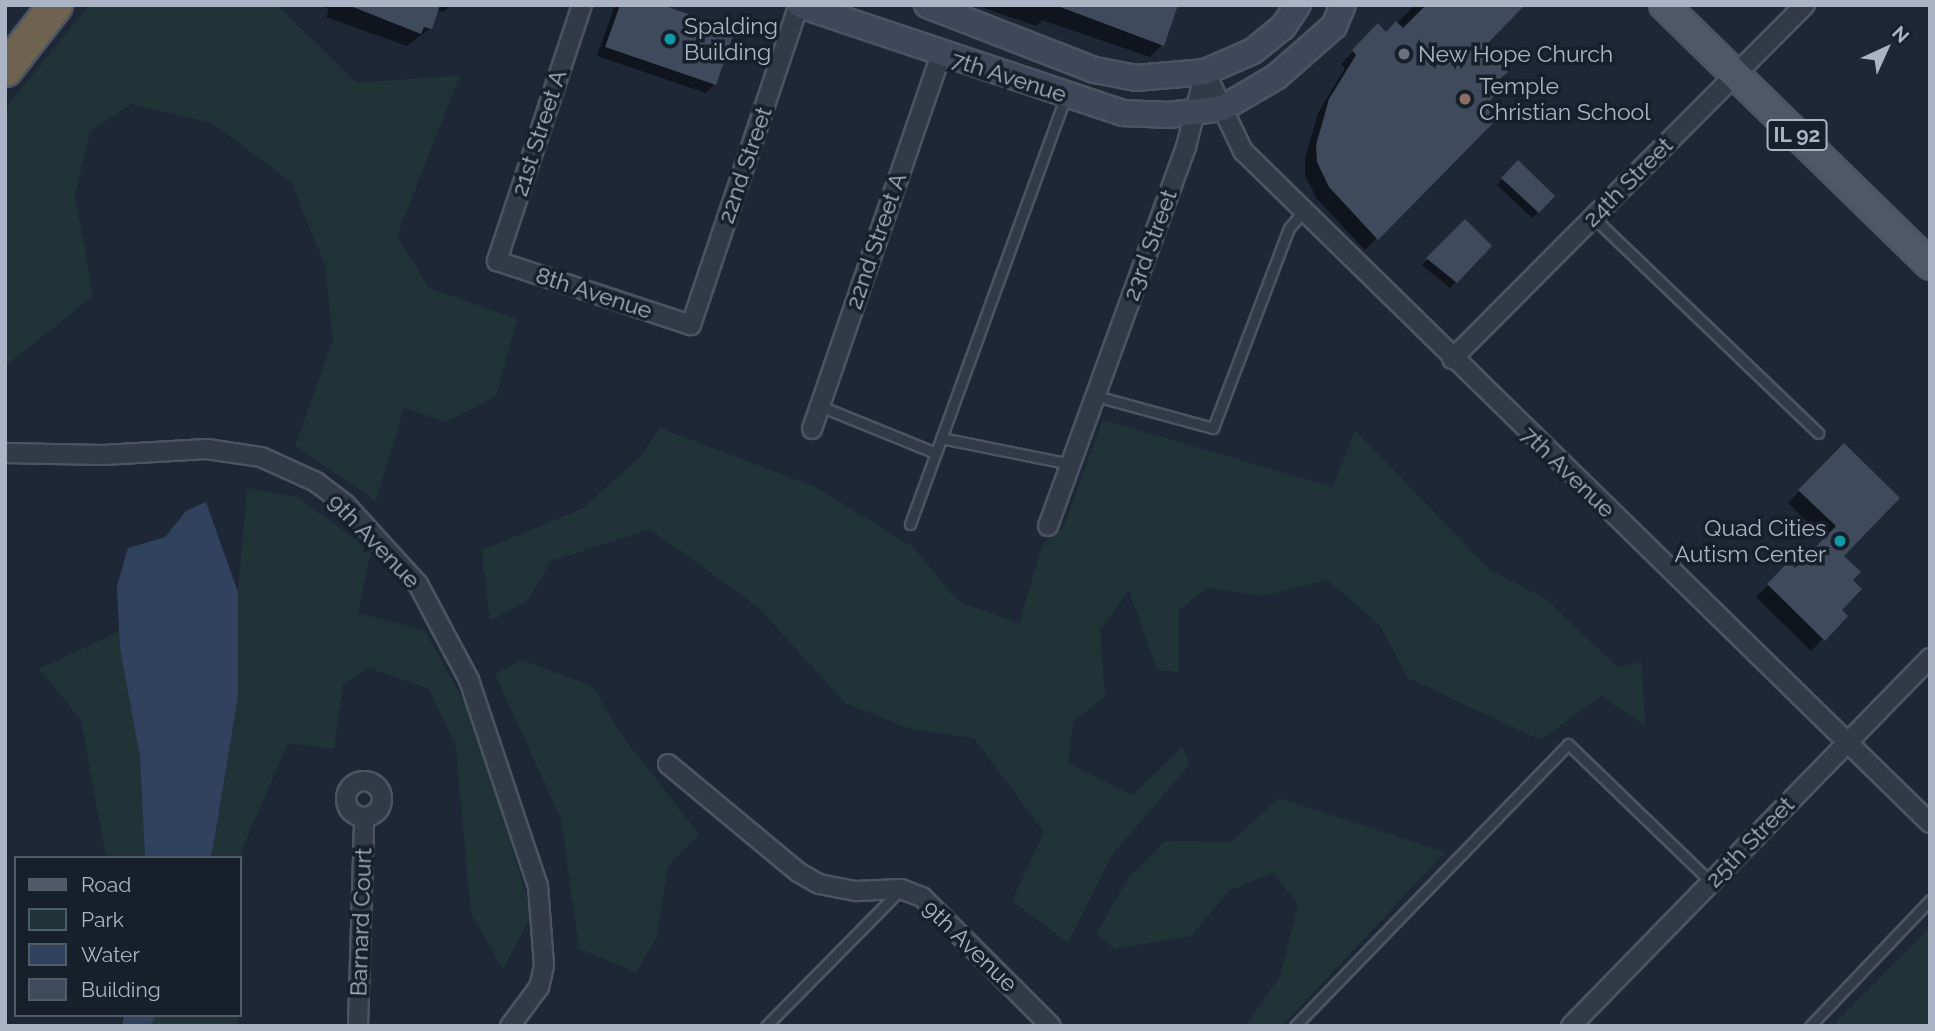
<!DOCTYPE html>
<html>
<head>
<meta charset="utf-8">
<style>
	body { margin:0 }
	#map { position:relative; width:1935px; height:1031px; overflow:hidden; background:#1e2736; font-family:Raleway,sans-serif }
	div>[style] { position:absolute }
	.green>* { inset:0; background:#203437 }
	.water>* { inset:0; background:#30425e }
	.shadow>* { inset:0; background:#0007 }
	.building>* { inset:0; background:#3f4a5c }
	.roads { filter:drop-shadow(2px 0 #4c5462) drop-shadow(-2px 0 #4c5462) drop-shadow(0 2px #4c5462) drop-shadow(0 -2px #4c5462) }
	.service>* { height:9px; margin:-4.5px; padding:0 4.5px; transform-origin:4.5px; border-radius:4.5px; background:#323947 }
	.minor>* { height:18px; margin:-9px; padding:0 9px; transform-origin:9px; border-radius:9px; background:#323947 }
	.minor>.ring { margin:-9px; padding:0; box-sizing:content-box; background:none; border:18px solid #323947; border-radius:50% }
	.secondary>* { height:24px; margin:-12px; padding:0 12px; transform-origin:12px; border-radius:12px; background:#3f485a }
	.primary>* { height:28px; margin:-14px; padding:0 14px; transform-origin:14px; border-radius:14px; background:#4f5867 }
	.motorway>* { height:33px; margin:-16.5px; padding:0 16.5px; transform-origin:16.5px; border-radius:16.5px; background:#6d634e }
	.dots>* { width:19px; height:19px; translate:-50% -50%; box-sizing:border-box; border:4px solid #171f2b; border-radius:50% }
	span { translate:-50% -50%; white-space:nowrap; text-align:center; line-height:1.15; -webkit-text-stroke:7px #171f2b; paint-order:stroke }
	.shield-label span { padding:2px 5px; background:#171f2b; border:2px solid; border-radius:5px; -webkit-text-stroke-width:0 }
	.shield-label { font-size:21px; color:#abb4c4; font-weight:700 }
	.poi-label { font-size:23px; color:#abb4c4 }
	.left { translate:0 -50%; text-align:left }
	.right { translate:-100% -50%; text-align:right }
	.street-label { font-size:23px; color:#abb4c4 }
	.frame { position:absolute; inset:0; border:7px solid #abb4c4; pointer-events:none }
	.legend { position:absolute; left:14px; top:856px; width:228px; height:161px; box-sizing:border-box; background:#171f2b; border:2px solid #525b68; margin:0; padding:9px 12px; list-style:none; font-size:21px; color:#abb4c4 }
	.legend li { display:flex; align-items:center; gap:14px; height:35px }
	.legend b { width:35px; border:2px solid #525b68 }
	.north { position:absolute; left:1851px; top:14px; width:70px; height:70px; -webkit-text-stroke:5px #171f2b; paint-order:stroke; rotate:45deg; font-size:19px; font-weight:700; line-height:28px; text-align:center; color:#abb4c4 }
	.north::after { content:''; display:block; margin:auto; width:24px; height:32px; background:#abb4c4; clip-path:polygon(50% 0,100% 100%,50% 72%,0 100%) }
</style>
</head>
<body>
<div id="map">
	<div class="green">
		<i style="clip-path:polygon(89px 5px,277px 5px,357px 83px,460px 75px,397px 236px,429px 288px,517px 319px,496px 396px,446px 422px,404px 408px,376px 501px,295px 446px,333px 340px,325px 265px,291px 182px,212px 123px,131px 104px,90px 132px,75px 196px,93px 296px,5px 366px,5px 109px)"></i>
		<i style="clip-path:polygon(1103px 420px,1333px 487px,1355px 430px,1490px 570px,1546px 599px,1617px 667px,1642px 662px,1645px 726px,1602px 696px,1540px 740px,1408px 678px,1380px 625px,1327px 580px,1264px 596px,1207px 588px,1179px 610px,1179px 672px,1157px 670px,1129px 590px,1100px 630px,1105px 697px,1073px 721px,1068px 763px,1133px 795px,1182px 747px,1190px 764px,1112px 855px,1068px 943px,1012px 901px,1044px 832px,974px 738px,910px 729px,845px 703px,759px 608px,650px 529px,551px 561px,528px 600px,490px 621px,482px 550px,582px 509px,639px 458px,660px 428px,815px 487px,913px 547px,959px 602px,1019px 623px,1043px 543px,1063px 528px)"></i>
		<i style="clip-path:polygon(247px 488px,298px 497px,371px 551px,358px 613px,424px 630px,474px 719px,532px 915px,503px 969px,471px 914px,456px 747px,429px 689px,369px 668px,343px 684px,334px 749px,288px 743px,243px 847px,240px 966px,240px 858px,210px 858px,238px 696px,238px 592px)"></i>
		<i style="clip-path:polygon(120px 631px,140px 757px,145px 858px,106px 858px,81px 720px,39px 669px)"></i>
		<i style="clip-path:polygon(522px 660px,592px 686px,622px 736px,699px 834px,668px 865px,657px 937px,636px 972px,579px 949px,561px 819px,495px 674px)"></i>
		<i style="clip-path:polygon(1279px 798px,1445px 852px,1282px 1026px,1246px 1026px,1280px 976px,1298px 904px,1273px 873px,1230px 890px,1191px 936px,1114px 949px,1097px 933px,1127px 880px,1165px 841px,1231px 842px)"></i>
		<i style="clip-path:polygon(1930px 927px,1930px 1025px,1832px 1026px)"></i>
		<i style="clip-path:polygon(156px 1015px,238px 1015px,238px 1026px,150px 1026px)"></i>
	</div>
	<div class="water">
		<i style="clip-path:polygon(206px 502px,238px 592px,238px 696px,213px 847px,210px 858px,145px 858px,140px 757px,120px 648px,117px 586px,128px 548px,165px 537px,186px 511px)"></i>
		<i style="clip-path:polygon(124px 1015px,156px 1015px,150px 1026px,122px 1026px)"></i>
	</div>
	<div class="shadow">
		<i style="clip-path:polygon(319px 5px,451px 5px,444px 12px,437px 10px,430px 28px,407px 46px,326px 17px,329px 9px)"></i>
		<i style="clip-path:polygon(615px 5px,656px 5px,715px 84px,706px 93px,597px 56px)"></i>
		<i style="clip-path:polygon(975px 5px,1176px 5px,1162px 45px,1150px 57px,1042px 20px,1036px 26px)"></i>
		<i style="clip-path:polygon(1415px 5px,1523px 5px,1482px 47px,1495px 81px,1482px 106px,1495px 119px,1365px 250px,1317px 199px,1305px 175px,1305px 159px,1318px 113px,1345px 68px,1341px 64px,1378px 26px,1386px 34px)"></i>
		<i style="clip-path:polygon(1518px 163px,1553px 196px,1532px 218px,1497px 185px)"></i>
		<i style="clip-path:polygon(1465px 222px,1490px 246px,1450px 288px,1422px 265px)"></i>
		<i style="clip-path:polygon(1844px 446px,1842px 556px,1850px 580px,1839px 610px,1846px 616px,1811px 651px,1756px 597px,1789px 564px,1795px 570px,1825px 539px,1788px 503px)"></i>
	</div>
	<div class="building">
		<i style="clip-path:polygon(348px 5px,440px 5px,432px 29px,424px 27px,421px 34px)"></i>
		<i style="clip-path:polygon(620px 5px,662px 5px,735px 30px,716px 85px,605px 47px)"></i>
		<i style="clip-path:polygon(1055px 5px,1178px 5px,1164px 46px)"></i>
		<i style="clip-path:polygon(1426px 5px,1525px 5px,1484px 47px,1508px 72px,1497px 81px,1503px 87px,1485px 106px,1497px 119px,1378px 240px,1329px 187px,1317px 162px,1316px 145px,1329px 99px,1356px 55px,1352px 50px,1378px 23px,1386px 32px,1396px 21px,1403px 28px)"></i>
		<i style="clip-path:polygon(1518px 160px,1555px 196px,1539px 213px,1501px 178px)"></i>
		<i style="clip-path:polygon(1465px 219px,1492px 246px,1457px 283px,1426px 258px)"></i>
		<i style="clip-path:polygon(1844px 443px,1900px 498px,1844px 556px,1861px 572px,1853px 580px,1862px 589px,1842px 610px,1848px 616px,1825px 641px,1767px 584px,1789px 561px,1795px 568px,1836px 526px,1798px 490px)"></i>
	</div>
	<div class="roads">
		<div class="service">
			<i style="left:1593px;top:217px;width:312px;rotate:43.8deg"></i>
			<i style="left:1096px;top:396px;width:121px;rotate:15.3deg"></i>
			<i style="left:1213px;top:428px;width:214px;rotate:-69.2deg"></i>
			<i style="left:1289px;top:228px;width:21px;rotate:-49deg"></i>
			<i style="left:820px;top:406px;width:125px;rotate:22.1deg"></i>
			<i style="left:941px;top:438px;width:133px;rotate:11.3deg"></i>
			<i style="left:910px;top:524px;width:456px;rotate:-70deg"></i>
			<i style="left:766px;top:1026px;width:190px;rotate:-45.4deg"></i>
			<i style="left:1295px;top:1026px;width:392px;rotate:-45.9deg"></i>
			<i style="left:1568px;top:744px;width:199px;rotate:44deg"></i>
			<i style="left:1810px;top:1026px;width:174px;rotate:-46.4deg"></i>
		</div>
		<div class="minor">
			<i style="left:582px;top:5px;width:270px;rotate:108.4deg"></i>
			<i style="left:497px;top:261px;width:204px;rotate:18.3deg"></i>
			<i style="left:691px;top:325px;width:338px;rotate:-71.4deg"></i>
			<i style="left:1205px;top:72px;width:88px;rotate:64.3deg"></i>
			<i style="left:1243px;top:151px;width:961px;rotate:44.37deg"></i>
			<i style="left:1452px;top:359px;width:500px;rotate:-45.1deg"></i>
			<i style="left:812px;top:429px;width:397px;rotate:-71deg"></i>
			<i style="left:5px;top:453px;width:98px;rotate:1.2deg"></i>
			<i style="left:103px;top:455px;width:104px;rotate:-3.3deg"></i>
			<i style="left:207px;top:449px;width:55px;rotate:8.4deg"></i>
			<i style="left:261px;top:457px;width:60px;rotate:24.4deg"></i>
			<i style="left:316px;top:482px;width:38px;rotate:37deg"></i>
			<i style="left:346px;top:505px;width:107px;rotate:47.7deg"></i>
			<i style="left:418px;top:584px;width:109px;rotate:62deg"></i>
			<i style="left:469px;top:680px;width:217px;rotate:71.5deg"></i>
			<i style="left:538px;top:886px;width:80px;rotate:85.7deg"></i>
			<i style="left:544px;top:966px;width:22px;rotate:103deg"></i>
			<i style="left:539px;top:987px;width:49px;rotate:126.6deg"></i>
			<i style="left:1048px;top:526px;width:403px;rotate:-70deg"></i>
			<i style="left:1186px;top:147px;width:77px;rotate:-75.8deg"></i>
			<i style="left:668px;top:764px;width:169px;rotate:39.7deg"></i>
			<i style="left:798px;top:872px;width:24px;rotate:30deg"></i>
			<i style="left:819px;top:884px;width:38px;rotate:11deg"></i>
			<i style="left:856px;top:891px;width:45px;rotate:-2.5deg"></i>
			<i style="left:901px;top:889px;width:22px;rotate:21deg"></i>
			<i style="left:922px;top:897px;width:182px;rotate:45deg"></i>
			<i class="ring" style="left:346px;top:781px;width:18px;height:18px"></i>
			<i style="left:358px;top:1026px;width:208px;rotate:-88.3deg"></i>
			<i style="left:1571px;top:1026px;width:514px;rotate:-45.71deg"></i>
		</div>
		<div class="secondary">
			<i style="left:800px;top:5px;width:341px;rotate:18.5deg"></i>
			<i style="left:1123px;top:113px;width:46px;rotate:2.5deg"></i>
			<i style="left:1169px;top:115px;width:54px;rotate:-7.4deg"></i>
			<i style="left:1223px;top:108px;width:61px;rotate:-30.3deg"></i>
			<i style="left:1276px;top:77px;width:77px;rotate:-41.3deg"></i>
			<i style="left:1334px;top:26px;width:23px;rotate:-67deg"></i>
			<i style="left:927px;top:5px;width:180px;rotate:21.2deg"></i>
			<i style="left:1095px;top:70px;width:42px;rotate:11deg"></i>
			<i style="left:1136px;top:78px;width:69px;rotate:-5deg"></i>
			<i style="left:1205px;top:72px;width:52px;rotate:-23.6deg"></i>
			<i style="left:1253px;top:51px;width:38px;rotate:-39deg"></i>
			<i style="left:1283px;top:27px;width:27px;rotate:-56deg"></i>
		</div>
		<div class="primary">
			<i style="left:1664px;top:5px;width:372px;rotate:44.3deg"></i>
		</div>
		<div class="motorway">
			<i style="left:5px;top:69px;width:81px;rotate:-52deg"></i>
		</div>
	</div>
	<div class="dots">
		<i style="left:670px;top:39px;background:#0f9aa8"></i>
		<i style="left:1404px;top:54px;background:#6b7280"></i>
		<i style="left:1465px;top:99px;background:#8d6e63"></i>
		<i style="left:1840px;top:541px;background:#0f9aa8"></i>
	</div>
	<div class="shield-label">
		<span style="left:1797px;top:135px">IL 92</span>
	</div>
	<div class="poi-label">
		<span class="left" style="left:684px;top:39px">Spalding<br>Building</span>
		<span class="left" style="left:1418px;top:54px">New Hope Church</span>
		<span class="left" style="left:1479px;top:99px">Temple<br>Christian School</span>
		<span class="right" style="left:1826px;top:541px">Quad Cities<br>Autism Center</span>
	</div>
	<div class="street-label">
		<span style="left:1009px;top:77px;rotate:18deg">7th Avenue</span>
		<span style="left:539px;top:133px;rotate:-72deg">21st Street A</span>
		<span style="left:745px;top:165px;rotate:-71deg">22nd Street</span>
		<span style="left:1628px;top:182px;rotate:-45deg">24th Street</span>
		<span style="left:876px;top:241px;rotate:-71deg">22nd Street A</span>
		<span style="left:1150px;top:245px;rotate:-70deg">23rd Street</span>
		<span style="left:594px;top:293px;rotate:18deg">8th Avenue</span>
		<span style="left:1568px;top:472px;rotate:44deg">7th Avenue</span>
		<span style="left:374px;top:541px;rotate:46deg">9th Avenue</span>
		<span style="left:1750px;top:842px;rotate:-46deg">25th Street</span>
		<span style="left:361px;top:922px;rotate:-88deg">Barnard Court</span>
		<span style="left:970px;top:946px;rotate:44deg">9th Avenue</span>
	</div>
	<div class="frame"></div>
	<ul class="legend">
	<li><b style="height:9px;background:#4f5867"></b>Road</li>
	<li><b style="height:19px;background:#203437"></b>Park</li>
	<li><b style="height:19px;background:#30425e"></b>Water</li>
	<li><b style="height:19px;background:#3f4a5c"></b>Building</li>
	</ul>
	<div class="north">N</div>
</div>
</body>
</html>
